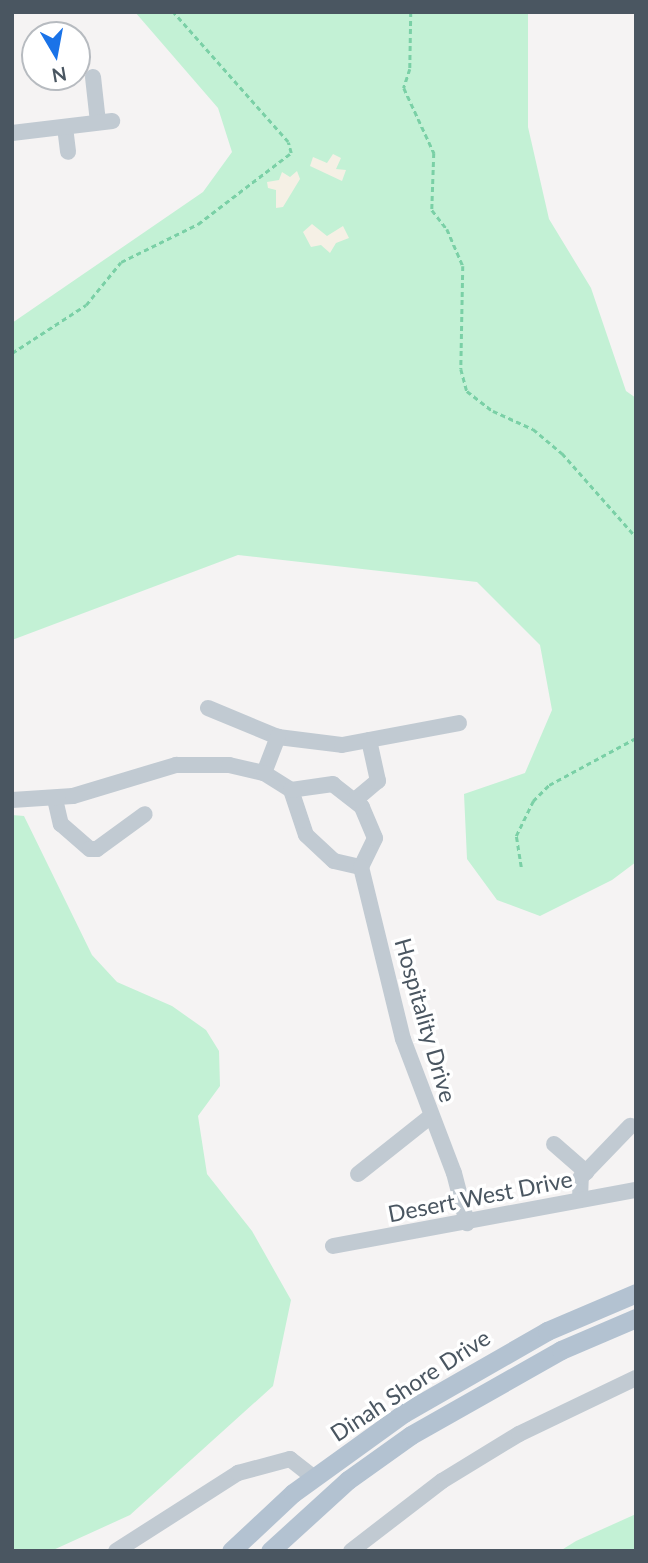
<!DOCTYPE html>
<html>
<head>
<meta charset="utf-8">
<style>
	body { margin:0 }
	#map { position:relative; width:648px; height:1563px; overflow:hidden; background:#f5f3f3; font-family:Lato,sans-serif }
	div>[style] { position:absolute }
	.green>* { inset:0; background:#c3f1d5 }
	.sand>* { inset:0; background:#f5f0e5 }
	.path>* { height:2.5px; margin-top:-1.25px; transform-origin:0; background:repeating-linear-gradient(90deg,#7ad0a6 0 5px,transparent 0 8.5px) }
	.minor>* { height:16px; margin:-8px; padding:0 8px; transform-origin:8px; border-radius:8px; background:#c1cad2 }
	.major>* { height:19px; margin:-9.5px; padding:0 9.5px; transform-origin:9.5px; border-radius:9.5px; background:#b3c2d1 }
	span { translate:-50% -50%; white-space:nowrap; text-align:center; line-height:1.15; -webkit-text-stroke:7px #fff; paint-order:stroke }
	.street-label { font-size:23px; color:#4a5661 }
	.frame { position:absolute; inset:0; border:14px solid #4a5661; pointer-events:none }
	.north { position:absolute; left:21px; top:21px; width:70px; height:70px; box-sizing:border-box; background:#fff; border:2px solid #b7bbc0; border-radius:50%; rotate:170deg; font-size:19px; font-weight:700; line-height:28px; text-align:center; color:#4a5661 }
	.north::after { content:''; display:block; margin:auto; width:24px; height:32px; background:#1a73e8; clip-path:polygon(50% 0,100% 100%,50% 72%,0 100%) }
</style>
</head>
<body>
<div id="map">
	<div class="green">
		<i style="clip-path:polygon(135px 12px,528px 12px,528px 127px,549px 219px,591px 288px,626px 391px,636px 398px,636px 862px,612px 880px,540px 916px,497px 900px,467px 859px,464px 794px,525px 773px,552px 710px,540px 645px,477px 582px,238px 555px,12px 640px,12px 323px,203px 192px,232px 152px,218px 108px)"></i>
		<i style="clip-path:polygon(12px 815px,24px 816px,92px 955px,117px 982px,172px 1006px,206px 1030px,219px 1051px,220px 1086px,198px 1116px,207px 1174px,252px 1231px,291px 1300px,273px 1386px,130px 1515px,51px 1551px,12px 1551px)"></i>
		<i style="clip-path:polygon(636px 1514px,636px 1551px,560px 1551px,576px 1541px)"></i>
	</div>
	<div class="sand">
		<i style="clip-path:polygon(333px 154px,341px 158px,336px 169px,346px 170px,342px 181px,310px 166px,313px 157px,327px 163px)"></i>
		<i style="clip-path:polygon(297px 171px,300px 179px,283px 207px,276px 208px,276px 190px,268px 188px,267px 182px,279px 180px,282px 172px,290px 177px)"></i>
		<i style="clip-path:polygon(312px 224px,327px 236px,343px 226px,349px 238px,336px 243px,330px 253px,321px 245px,311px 247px,303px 232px)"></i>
	</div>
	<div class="path">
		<i style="left:411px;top:12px;width:57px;rotate:91deg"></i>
		<i style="left:410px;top:69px;width:20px;rotate:108deg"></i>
		<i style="left:404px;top:88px;width:72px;rotate:65.2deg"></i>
		<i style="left:434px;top:153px;width:57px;rotate:92deg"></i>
		<i style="left:432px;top:210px;width:24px;rotate:52deg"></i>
		<i style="left:447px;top:229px;width:40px;rotate:66.6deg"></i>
		<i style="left:463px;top:266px;width:103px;rotate:91.1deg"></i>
		<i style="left:461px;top:369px;width:23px;rotate:75deg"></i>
		<i style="left:467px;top:391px;width:33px;rotate:38deg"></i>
		<i style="left:493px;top:411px;width:44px;rotate:24.2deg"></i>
		<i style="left:533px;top:429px;width:38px;rotate:40deg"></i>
		<i style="left:562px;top:453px;width:112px;rotate:48.6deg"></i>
		<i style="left:12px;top:353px;width:88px;rotate:-33deg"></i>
		<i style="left:86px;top:305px;width:55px;rotate:-50.9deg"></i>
		<i style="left:121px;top:262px;width:86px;rotate:-26.3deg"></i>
		<i style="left:198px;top:224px;width:117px;rotate:-37.4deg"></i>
		<i style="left:291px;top:153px;width:11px;rotate:-105deg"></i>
		<i style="left:288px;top:142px;width:174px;rotate:-131.5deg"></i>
		<i style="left:521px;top:867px;width:31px;rotate:-99deg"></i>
		<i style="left:516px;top:836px;width:39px;rotate:-64deg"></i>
		<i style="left:533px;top:801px;width:23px;rotate:-45deg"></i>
		<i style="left:549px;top:785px;width:99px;rotate:-28.4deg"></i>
	</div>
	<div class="minor">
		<i style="left:93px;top:77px;width:45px;rotate:83.7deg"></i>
		<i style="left:65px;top:127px;width:25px;rotate:83deg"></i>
		<i style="left:12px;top:133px;width:101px;rotate:-6.8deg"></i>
		<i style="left:208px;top:708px;width:76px;rotate:22.5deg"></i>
		<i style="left:278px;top:737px;width:64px;rotate:7.1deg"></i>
		<i style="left:342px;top:745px;width:119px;rotate:-10.6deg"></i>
		<i style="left:264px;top:773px;width:39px;rotate:-69deg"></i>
		<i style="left:55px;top:799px;width:26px;rotate:77deg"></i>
		<i style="left:61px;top:824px;width:38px;rotate:41deg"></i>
		<i style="left:90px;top:849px;width:7px"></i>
		<i style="left:97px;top:849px;width:59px;rotate:-36.1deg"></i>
		<i style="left:12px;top:800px;width:61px;rotate:-3.8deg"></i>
		<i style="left:73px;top:796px;width:108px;rotate:-16.8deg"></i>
		<i style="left:176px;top:765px;width:53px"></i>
		<i style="left:229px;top:765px;width:36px;rotate:13deg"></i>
		<i style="left:264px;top:773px;width:32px;rotate:32deg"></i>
		<i style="left:291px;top:790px;width:47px;rotate:71.6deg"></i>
		<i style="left:306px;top:835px;width:38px;rotate:43deg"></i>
		<i style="left:334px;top:861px;width:28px;rotate:13deg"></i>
		<i style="left:361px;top:867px;width:32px;rotate:-64deg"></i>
		<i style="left:375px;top:838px;width:34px;rotate:-113deg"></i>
		<i style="left:362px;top:807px;width:37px;rotate:-142deg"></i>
		<i style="left:333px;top:784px;width:42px;rotate:171.9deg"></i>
		<i style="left:355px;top:800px;width:30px;rotate:-40deg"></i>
		<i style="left:378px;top:781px;width:42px;rotate:-102.4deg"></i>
		<i style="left:361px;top:867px;width:177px;rotate:76.3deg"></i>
		<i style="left:403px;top:1039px;width:143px;rotate:69.2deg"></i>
		<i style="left:454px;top:1173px;width:52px;rotate:75.4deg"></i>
		<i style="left:554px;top:1144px;width:43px;rotate:41.2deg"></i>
		<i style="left:358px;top:1174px;width:92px;rotate:-38.4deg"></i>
		<i style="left:580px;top:1200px;width:23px;rotate:-88deg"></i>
		<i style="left:581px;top:1177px;width:71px;rotate:-46.1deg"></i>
		<i style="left:333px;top:1246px;width:308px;rotate:-10.5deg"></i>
		<i style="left:116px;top:1551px;width:145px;rotate:-32.6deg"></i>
		<i style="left:238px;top:1473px;width:54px;rotate:-15.1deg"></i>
		<i style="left:290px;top:1459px;width:31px;rotate:38deg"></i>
		<i style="left:351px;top:1551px;width:115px;rotate:-37.6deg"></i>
		<i style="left:442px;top:1481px;width:90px;rotate:-31.4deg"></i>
		<i style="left:519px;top:1434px;width:130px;rotate:-25.6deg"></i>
	</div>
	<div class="major">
		<i style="left:231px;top:1551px;width:85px;rotate:-43.1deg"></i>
		<i style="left:293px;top:1493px;width:137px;rotate:-35.8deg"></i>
		<i style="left:404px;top:1413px;width:165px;rotate:-29.8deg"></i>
		<i style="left:547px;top:1331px;width:97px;rotate:-23.1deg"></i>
		<i style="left:270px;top:1551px;width:105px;rotate:-42.3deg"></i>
		<i style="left:348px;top:1480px;width:77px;rotate:-35.5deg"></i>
		<i style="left:411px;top:1435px;width:172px;rotate:-29.5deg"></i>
		<i style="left:561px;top:1350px;width:82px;rotate:-23.1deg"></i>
	</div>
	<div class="street-label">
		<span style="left:426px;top:1020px;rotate:74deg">Hospitality Drive</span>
		<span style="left:480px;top:1196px;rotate:-11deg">Desert West Drive</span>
		<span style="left:410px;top:1385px;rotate:-33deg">Dinah Shore Drive</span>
	</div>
	<div class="frame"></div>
	<div class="north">N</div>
</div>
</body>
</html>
